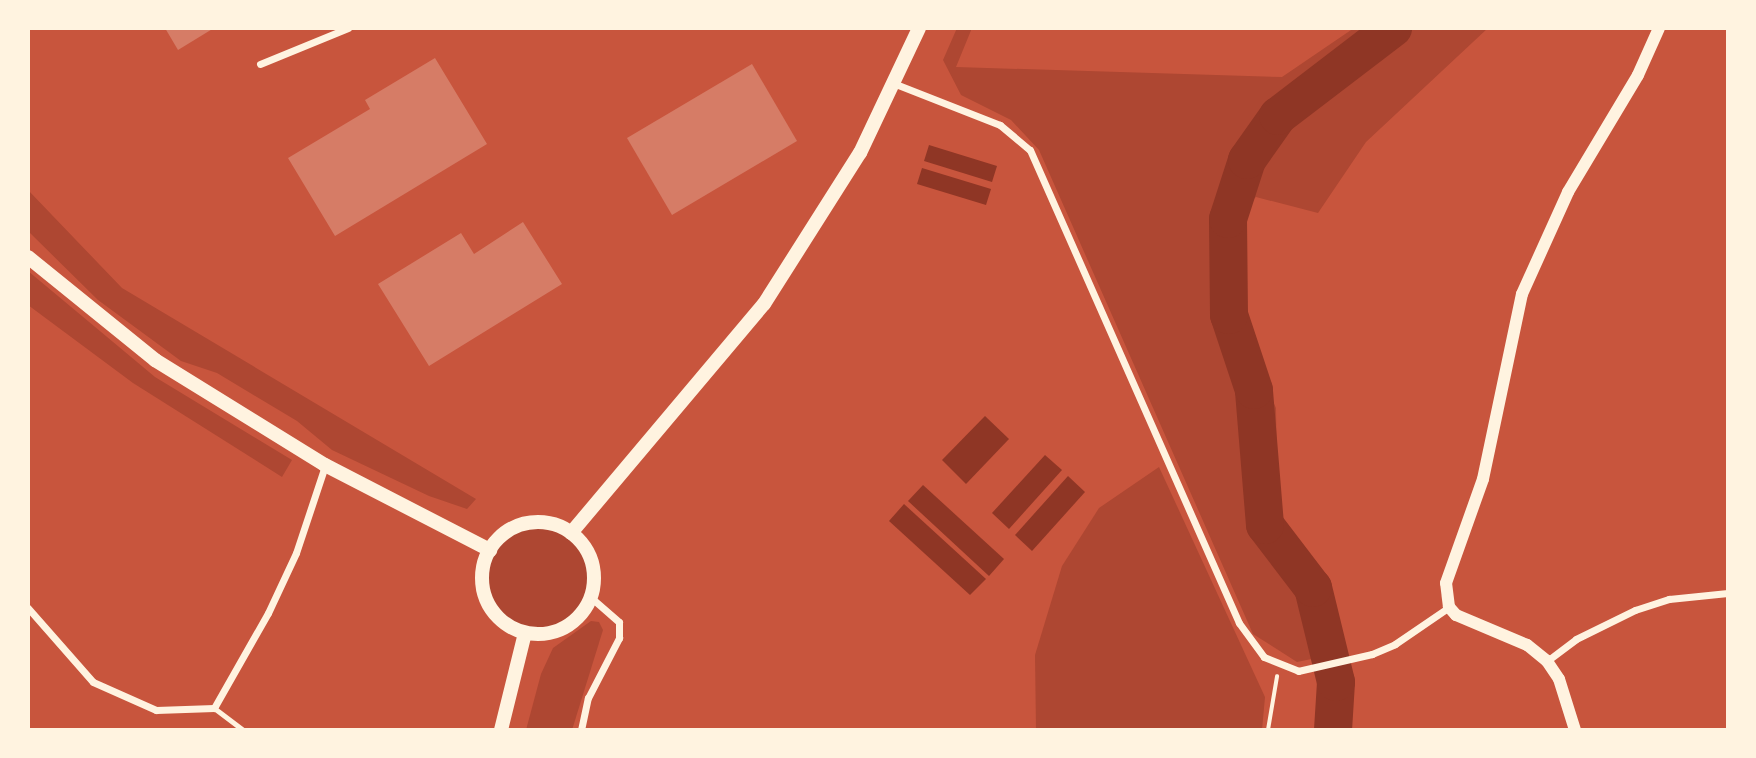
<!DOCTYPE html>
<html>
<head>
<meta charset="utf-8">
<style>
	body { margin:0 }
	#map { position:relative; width:1756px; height:758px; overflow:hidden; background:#c8553d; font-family:"Nunito Sans",sans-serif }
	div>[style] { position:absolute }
	.green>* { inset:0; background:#ae4732 }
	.round { border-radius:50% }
	.water>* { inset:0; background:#8f3625 }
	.river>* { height:38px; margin:-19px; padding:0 19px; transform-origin:19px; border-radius:19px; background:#8f3625 }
	.building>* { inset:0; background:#d67c66 }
	.path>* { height:3.5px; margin:-1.75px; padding:0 1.75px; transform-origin:1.75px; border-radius:1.75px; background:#fff3e0 }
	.service>* { height:5px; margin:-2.5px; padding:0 2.5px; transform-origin:2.5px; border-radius:2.5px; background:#fff3e0 }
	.minor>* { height:7px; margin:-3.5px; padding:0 3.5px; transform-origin:3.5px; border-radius:3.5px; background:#fff3e0 }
	.tertiary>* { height:12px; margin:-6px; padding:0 6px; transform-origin:6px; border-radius:6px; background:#fff3e0 }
	.secondary>* { height:14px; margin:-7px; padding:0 7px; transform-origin:7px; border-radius:7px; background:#fff3e0 }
	.secondary>.ring { margin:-7px; padding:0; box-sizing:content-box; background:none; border:14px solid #fff3e0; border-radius:50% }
	span { translate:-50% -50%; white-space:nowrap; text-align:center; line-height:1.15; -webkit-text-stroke:5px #fff3e0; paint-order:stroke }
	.frame { position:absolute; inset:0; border:30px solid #fff3e0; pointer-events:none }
</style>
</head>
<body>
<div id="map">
	<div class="green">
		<i style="clip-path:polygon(957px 28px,972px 28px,956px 67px,1282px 77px,1354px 28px,1488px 28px,1366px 142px,1318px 213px,1256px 197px,1231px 218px,1244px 339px,1276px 408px,1278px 547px,1324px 626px,1326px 656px,1297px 662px,1253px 634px,1039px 150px,1011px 120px,961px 95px,943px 60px)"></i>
		<i style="clip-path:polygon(28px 190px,122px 288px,476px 499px,467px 509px,429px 496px,332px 450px,297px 421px,217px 373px,181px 361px,98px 300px,28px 231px)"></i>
		<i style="clip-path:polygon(28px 271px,155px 377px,292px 460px,282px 477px,133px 383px,28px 305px)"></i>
		<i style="clip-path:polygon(1159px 467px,1265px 697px,1262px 730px,1036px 730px,1035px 655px,1062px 566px,1099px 508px)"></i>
		<i class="round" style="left:482px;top:522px;width:112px;height:112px"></i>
		<i style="clip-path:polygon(591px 621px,599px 622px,603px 630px,572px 730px,526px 730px,541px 674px,553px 648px)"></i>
	</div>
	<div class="water">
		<i style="clip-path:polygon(929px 145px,997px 166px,992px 182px,924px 161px)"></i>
		<i style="clip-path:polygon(922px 168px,991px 189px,986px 205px,917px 184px)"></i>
		<i style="clip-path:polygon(985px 416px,1009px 439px,966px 484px,942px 460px)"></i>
		<i style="clip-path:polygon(1045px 455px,1062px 470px,1009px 529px,992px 513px)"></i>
		<i style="clip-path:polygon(1068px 476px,1085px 492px,1032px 551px,1015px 535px)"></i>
		<i style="clip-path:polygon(923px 485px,1004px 559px,989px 576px,908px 501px)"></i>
		<i style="clip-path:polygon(904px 504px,986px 579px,970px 595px,889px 521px)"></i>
	</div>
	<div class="river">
		<i style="left:1333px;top:730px;width:48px;rotate:-86.4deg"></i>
		<i style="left:1336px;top:682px;width:97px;rotate:-103.7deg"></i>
		<i style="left:1313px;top:588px;width:79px;rotate:-127.3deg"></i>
		<i style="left:1265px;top:525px;width:135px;rotate:-94.7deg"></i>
		<i style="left:1254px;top:390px;width:79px;rotate:-108.4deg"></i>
		<i style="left:1229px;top:315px;width:96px;rotate:-90.6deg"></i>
		<i style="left:1228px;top:219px;width:62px;rotate:-72.1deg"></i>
		<i style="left:1247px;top:160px;width:54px;rotate:-54.8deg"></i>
		<i style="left:1278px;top:116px;width:145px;rotate:-37.4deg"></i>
	</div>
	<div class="building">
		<i style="clip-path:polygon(165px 28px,214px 28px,178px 50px)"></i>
		<i style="clip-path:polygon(435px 58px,487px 144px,335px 236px,288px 158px,370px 109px,365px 100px)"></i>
		<i style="clip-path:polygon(752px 64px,797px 141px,672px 215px,627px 138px)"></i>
		<i style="clip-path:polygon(523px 222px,562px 284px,429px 366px,378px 284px,461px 233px,474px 254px)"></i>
	</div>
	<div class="path">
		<i style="left:1268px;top:730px;width:54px;rotate:-80.4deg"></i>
	</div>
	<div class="service">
		<i style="left:214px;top:708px;width:36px;rotate:37deg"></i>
	</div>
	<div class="minor">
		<i style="left:260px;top:64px;width:95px;rotate:-22.2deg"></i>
		<i style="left:893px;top:83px;width:115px;rotate:21.4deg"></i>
		<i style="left:1000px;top:125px;width:39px;rotate:40deg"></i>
		<i style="left:1030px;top:150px;width:517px;rotate:66.16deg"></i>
		<i style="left:1239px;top:623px;width:42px;rotate:53.7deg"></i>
		<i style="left:1264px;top:657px;width:37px;rotate:22deg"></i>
		<i style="left:1298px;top:671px;width:76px;rotate:-12.9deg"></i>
		<i style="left:1372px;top:654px;width:25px;rotate:-23deg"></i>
		<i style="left:1395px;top:644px;width:65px;rotate:-34.4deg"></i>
		<i style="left:28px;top:608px;width:98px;rotate:48.7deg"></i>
		<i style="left:93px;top:682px;width:69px;rotate:24deg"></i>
		<i style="left:156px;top:710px;width:58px;rotate:-2deg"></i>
		<i style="left:214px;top:708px;width:109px;rotate:-60.4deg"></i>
		<i style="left:268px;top:613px;width:66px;rotate:-65deg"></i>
		<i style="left:296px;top:553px;width:92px;rotate:-71.6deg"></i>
		<i style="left:1547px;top:661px;width:36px;rotate:-37deg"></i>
		<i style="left:1576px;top:639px;width:66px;rotate:-26.2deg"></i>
		<i style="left:1635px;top:610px;width:36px;rotate:-18deg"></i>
		<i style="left:1669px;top:599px;width:59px;rotate:-5.8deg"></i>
		<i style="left:581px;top:730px;width:33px;rotate:-78deg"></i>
		<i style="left:588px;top:698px;width:68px;rotate:-62.7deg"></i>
		<i style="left:619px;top:638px;width:16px;rotate:-90deg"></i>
		<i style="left:619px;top:622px;width:37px;rotate:-139deg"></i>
	</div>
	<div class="tertiary">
		<i style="left:1575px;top:730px;width:53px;rotate:-107.4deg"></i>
		<i style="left:1559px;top:679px;width:22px;rotate:-124deg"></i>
		<i style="left:1547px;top:661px;width:26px;rotate:-141deg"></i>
		<i style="left:1527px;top:645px;width:77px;rotate:-157.1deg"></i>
		<i style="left:1456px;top:615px;width:11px;rotate:-131deg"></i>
		<i style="left:1449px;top:607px;width:24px;rotate:-97deg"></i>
		<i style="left:1446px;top:583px;width:110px;rotate:-70.4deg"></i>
		<i style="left:1483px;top:479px;width:189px;rotate:-78.1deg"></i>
		<i style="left:1522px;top:294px;width:112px;rotate:-65.7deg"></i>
		<i style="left:1568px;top:192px;width:136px;rotate:-59.1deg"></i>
		<i style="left:1638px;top:75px;width:51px;rotate:-65.9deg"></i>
	</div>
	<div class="secondary">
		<i style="left:28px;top:257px;width:164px;rotate:39deg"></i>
		<i style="left:155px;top:360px;width:200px;rotate:31.7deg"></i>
		<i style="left:325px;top:465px;width:186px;rotate:27.3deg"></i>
		<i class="ring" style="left:482px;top:522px;width:98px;height:98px"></i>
		<i style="left:571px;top:533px;width:299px;rotate:-49.9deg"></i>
		<i style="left:764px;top:304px;width:179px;rotate:-57.6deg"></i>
		<i style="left:860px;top:153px;width:138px;rotate:-64.7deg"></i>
		<i style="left:501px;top:730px;width:100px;rotate:-76.1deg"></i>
	</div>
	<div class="frame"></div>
</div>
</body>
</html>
